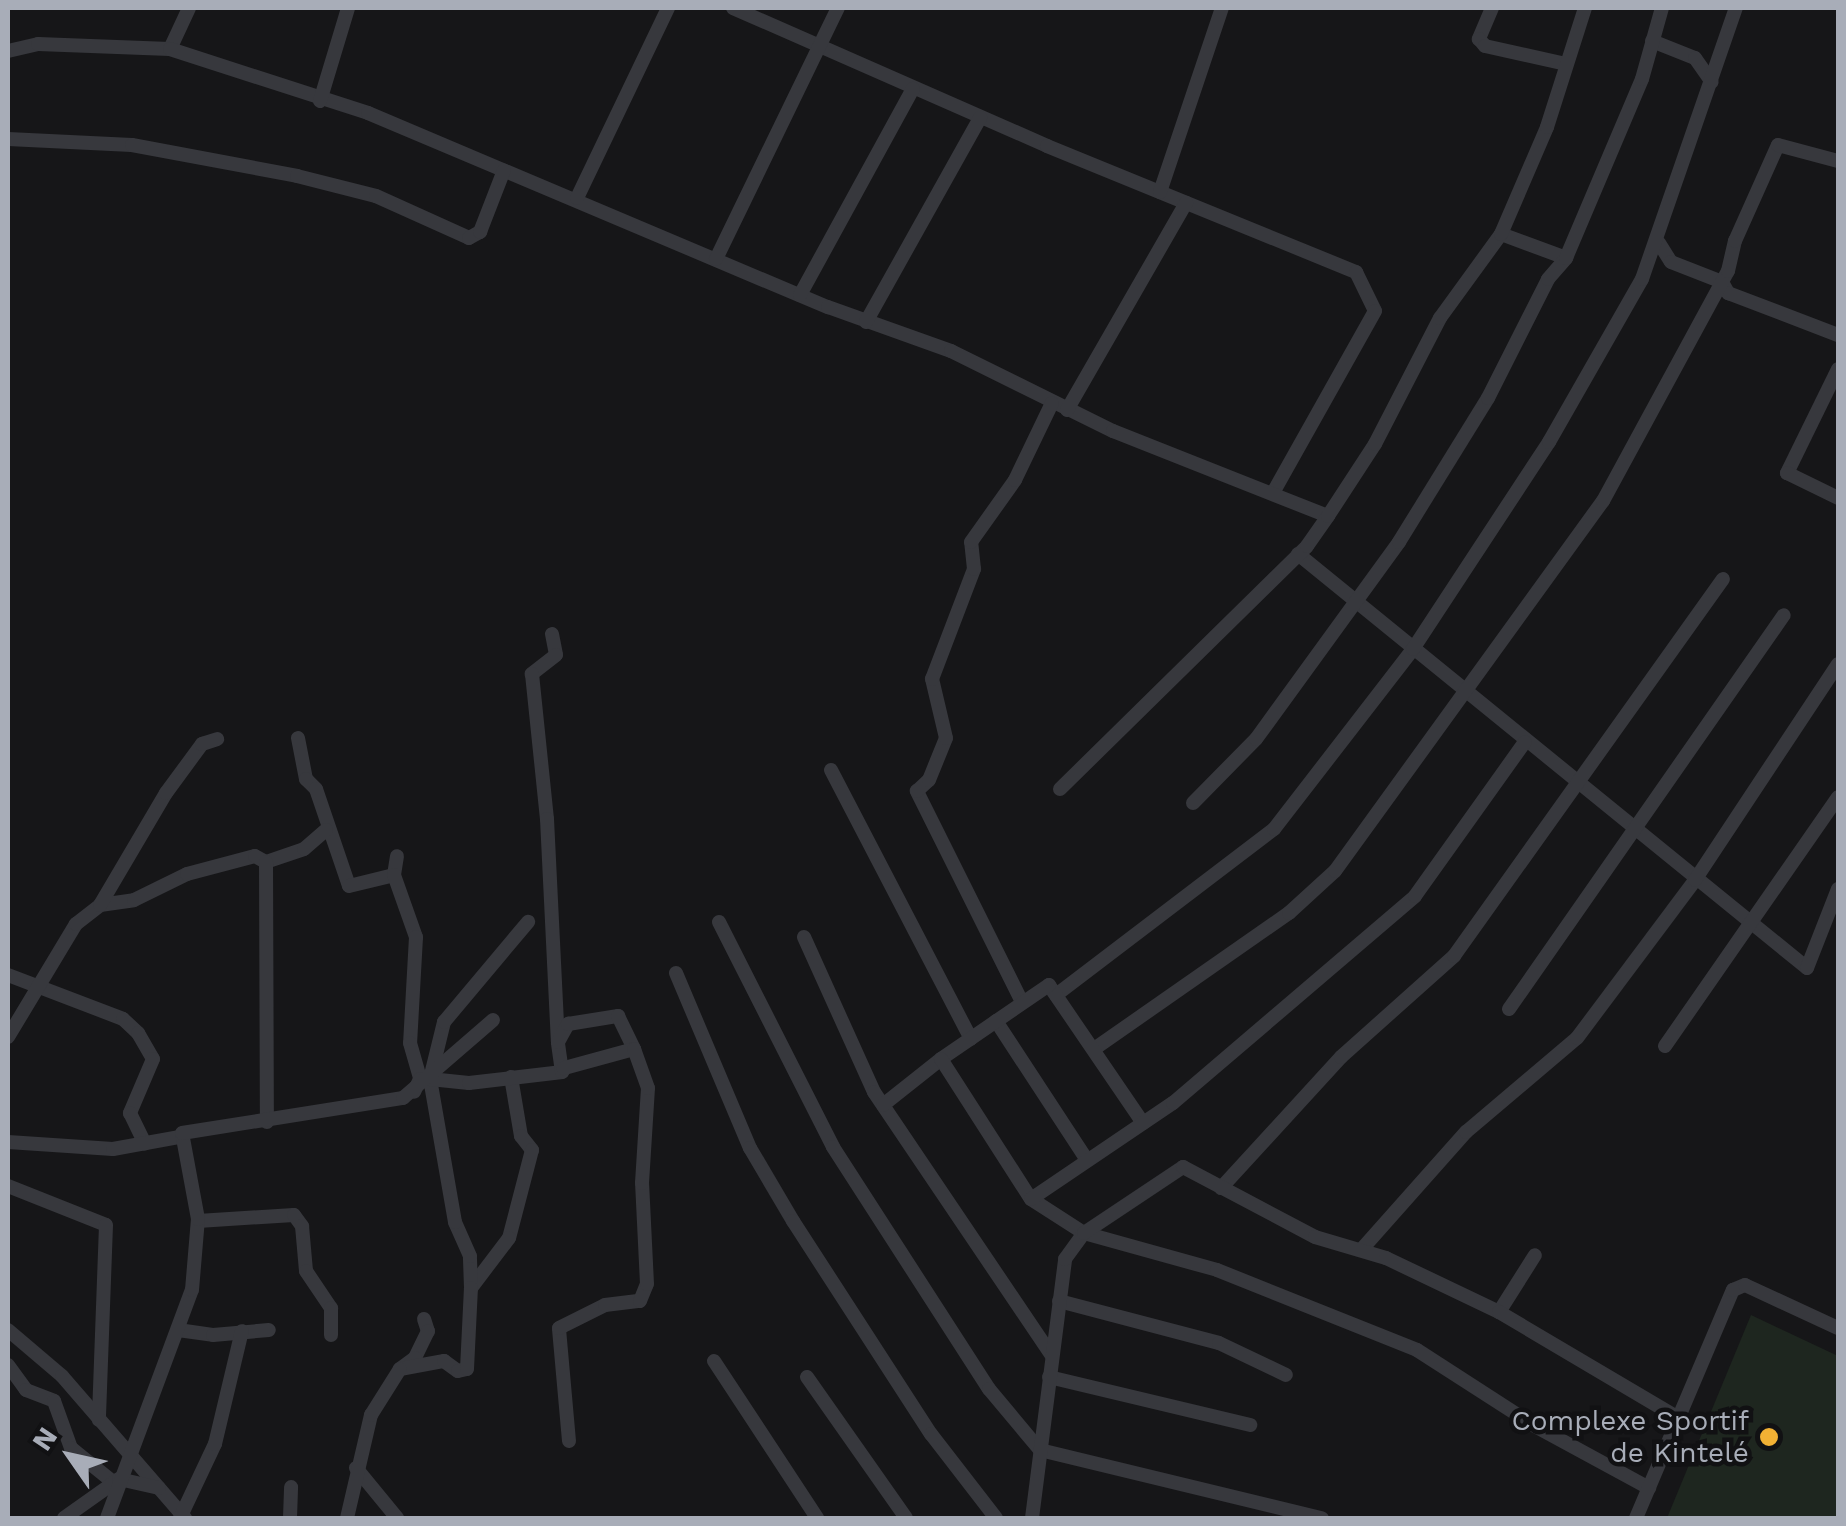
<!DOCTYPE html>
<html>
<head>
<meta charset="utf-8">
<style>
	body { margin:0 }
	#map { position:relative; width:1846px; height:1526px; overflow:hidden; background:#161618; font-family:"Work Sans",sans-serif }
	div>[style] { position:absolute }
	.green>* { inset:0; background:#1e261f }
	.minor>* { height:14px; margin:-7px; padding:0 7px; transform-origin:7px; border-radius:7px; background:#37383d }
	.dots>* { width:28px; height:28px; translate:-50% -50%; box-sizing:border-box; border:5px solid #111113; border-radius:50% }
	span { translate:-50% -50%; white-space:nowrap; text-align:center; line-height:1.15; -webkit-text-stroke:9px #111113; paint-order:stroke }
	.poi-label { font-size:28px; color:#a8adb8 }
	.right { translate:-100% -50%; text-align:right }
	.frame { position:absolute; inset:0; border:10px solid #a8adb8; pointer-events:none }
	.north { position:absolute; left:20px; top:1406px; width:100px; height:100px; -webkit-text-stroke:8px #111113; paint-order:stroke; rotate:304deg; font-size:28px; font-weight:700; line-height:40px; text-align:center; color:#a8adb8 }
	.north::after { content:''; display:block; margin:auto; width:35px; height:45px; background:#a8adb8; clip-path:polygon(50% 0,100% 100%,50% 72%,0 100%) }
</style>
</head>
<body>
<div id="map">
	<div class="green">
		<i style="clip-path:polygon(1751px 1315px,1838px 1356px,1838px 1518px,1667px 1518px)"></i>
	</div>
	<div class="minor">
		<i style="left:733px;top:8px;width:343px;rotate:23.7deg"></i>
		<i style="left:1047px;top:146px;width:334px;rotate:22.2deg"></i>
		<i style="left:1356px;top:272px;width:43px;rotate:64deg"></i>
		<i style="left:1375px;top:311px;width:209px;rotate:119.3deg"></i>
		<i style="left:1492px;top:8px;width:34px;rotate:113deg"></i>
		<i style="left:1479px;top:39px;width:9px;rotate:49deg"></i>
		<i style="left:1485px;top:46px;width:83px;rotate:12.5deg"></i>
		<i style="left:1652px;top:41px;width:46px;rotate:21.6deg"></i>
		<i style="left:1695px;top:58px;width:29px;rotate:55deg"></i>
		<i style="left:170px;top:49px;width:45px;rotate:-65.1deg"></i>
		<i style="left:8px;top:51px;width:31px;rotate:-13deg"></i>
		<i style="left:38px;top:44px;width:132px;rotate:2.2deg"></i>
		<i style="left:170px;top:49px;width:208px;rotate:17.9deg"></i>
		<i style="left:368px;top:113px;width:499px;rotate:22.9deg"></i>
		<i style="left:828px;top:307px;width:131px;rotate:19.7deg"></i>
		<i style="left:951px;top:351px;width:181px;rotate:26.3deg"></i>
		<i style="left:1113px;top:431px;width:231px;rotate:21.6deg"></i>
		<i style="left:320px;top:101px;width:97px;rotate:-73.2deg"></i>
		<i style="left:8px;top:139px;width:124px;rotate:2.8deg"></i>
		<i style="left:132px;top:145px;width:168px;rotate:10.6deg"></i>
		<i style="left:297px;top:176px;width:81px;rotate:14.2deg"></i>
		<i style="left:376px;top:196px;width:102px;rotate:24.3deg"></i>
		<i style="left:469px;top:238px;width:13px;rotate:-29deg"></i>
		<i style="left:480px;top:232px;width:66px;rotate:-68.8deg"></i>
		<i style="left:1160px;top:192px;width:194px;rotate:-71.4deg"></i>
		<i style="left:577px;top:198px;width:211px;rotate:-64.4deg"></i>
		<i style="left:1501px;top:234px;width:69px;rotate:20.3deg"></i>
		<i style="left:1659px;top:243px;width:22px;rotate:58deg"></i>
		<i style="left:1671px;top:262px;width:55px;rotate:21.4deg"></i>
		<i style="left:1722px;top:282px;width:13px;rotate:61deg"></i>
		<i style="left:1728px;top:293px;width:118px;rotate:20.9deg"></i>
		<i style="left:716px;top:259px;width:279px;rotate:-64.1deg"></i>
		<i style="left:800px;top:295px;width:235px;rotate:-61.3deg"></i>
		<i style="left:866px;top:322px;width:234px;rotate:-60.8deg"></i>
		<i style="left:1838px;top:369px;width:116px;rotate:116.1deg"></i>
		<i style="left:1787px;top:473px;width:57px;rotate:26.1deg"></i>
		<i style="left:1067px;top:410px;width:239px;rotate:-60.1deg"></i>
		<i style="left:1298px;top:554px;width:656px;rotate:39.12deg"></i>
		<i style="left:1807px;top:968px;width:85px;rotate:-68.6deg"></i>
		<i style="left:552px;top:634px;width:21px;rotate:79deg"></i>
		<i style="left:556px;top:655px;width:31px;rotate:142deg"></i>
		<i style="left:532px;top:674px;width:146px;rotate:84.1deg"></i>
		<i style="left:547px;top:819px;width:223px;rotate:87.2deg"></i>
		<i style="left:298px;top:738px;width:42px;rotate:79deg"></i>
		<i style="left:306px;top:779px;width:14px;rotate:45deg"></i>
		<i style="left:316px;top:789px;width:102px;rotate:71.2deg"></i>
		<i style="left:349px;top:886px;width:46px;rotate:-13.7deg"></i>
		<i style="left:394px;top:875px;width:19px;rotate:-81deg"></i>
		<i style="left:831px;top:770px;width:303px;rotate:62.5deg"></i>
		<i style="left:1060px;top:789px;width:346px;rotate:-44.5deg"></i>
		<i style="left:1307px;top:546px;width:37px;rotate:-55deg"></i>
		<i style="left:1328px;top:516px;width:86px;rotate:-56.9deg"></i>
		<i style="left:1375px;top:444px;width:142px;rotate:-62.7deg"></i>
		<i style="left:1440px;top:318px;width:104px;rotate:-54deg"></i>
		<i style="left:1501px;top:234px;width:116px;rotate:-66.7deg"></i>
		<i style="left:1547px;top:127px;width:125px;rotate:-72.3deg"></i>
		<i style="left:1193px;top:803px;width:90px;rotate:-45.5deg"></i>
		<i style="left:1256px;top:739px;width:243px;rotate:-54deg"></i>
		<i style="left:1399px;top:542px;width:169px;rotate:-58.3deg"></i>
		<i style="left:1488px;top:398px;width:133px;rotate:-63.2deg"></i>
		<i style="left:1548px;top:279px;width:28px;rotate:-49deg"></i>
		<i style="left:1566px;top:258px;width:194px;rotate:-67deg"></i>
		<i style="left:1642px;top:79px;width:74px;rotate:-74.3deg"></i>
		<i style="left:266px;top:862px;width:40px;rotate:-18.9deg"></i>
		<i style="left:304px;top:849px;width:29px;rotate:-41deg"></i>
		<i style="left:394px;top:875px;width:66px;rotate:70.5deg"></i>
		<i style="left:416px;top:937px;width:106px;rotate:93.2deg"></i>
		<i style="left:410px;top:1043px;width:37px;rotate:74deg"></i>
		<i style="left:420px;top:1079px;width:14px;rotate:115deg"></i>
		<i style="left:100px;top:905px;width:34px;rotate:-8deg"></i>
		<i style="left:134px;top:900px;width:59px;rotate:-26.1deg"></i>
		<i style="left:187px;top:874px;width:70px;rotate:-14.8deg"></i>
		<i style="left:255px;top:856px;width:13px;rotate:29deg"></i>
		<i style="left:266px;top:862px;width:260px;rotate:89.8deg"></i>
		<i style="left:719px;top:922px;width:252px;rotate:63.1deg"></i>
		<i style="left:833px;top:1147px;width:288px;rotate:57.2deg"></i>
		<i style="left:989px;top:1389px;width:80px;rotate:50.1deg"></i>
		<i style="left:1040px;top:1450px;width:290px;rotate:13.6deg"></i>
		<i style="left:804px;top:937px;width:170px;rotate:65.7deg"></i>
		<i style="left:874px;top:1092px;width:318px;rotate:56deg"></i>
		<i style="left:676px;top:973px;width:190px;rotate:67.1deg"></i>
		<i style="left:750px;top:1148px;width:85px;rotate:59.5deg"></i>
		<i style="left:793px;top:1221px;width:254px;rotate:57.1deg"></i>
		<i style="left:931px;top:1434px;width:106px;rotate:52.3deg"></i>
		<i style="left:8px;top:975px;width:123px;rotate:20.9deg"></i>
		<i style="left:123px;top:1019px;width:21px;rotate:43deg"></i>
		<i style="left:138px;top:1033px;width:30px;rotate:60deg"></i>
		<i style="left:153px;top:1059px;width:59px;rotate:113.1deg"></i>
		<i style="left:130px;top:1113px;width:34px;rotate:64deg"></i>
		<i style="left:1056px;top:995px;width:274px;rotate:-37.3deg"></i>
		<i style="left:1274px;top:829px;width:227px;rotate:-52.3deg"></i>
		<i style="left:1413px;top:649px;width:248px;rotate:-56.7deg"></i>
		<i style="left:1549px;top:442px;width:188px;rotate:-60.3deg"></i>
		<i style="left:1642px;top:279px;width:287px;rotate:-70.9deg"></i>
		<i style="left:1022px;top:1002px;width:236px;rotate:-116.5deg"></i>
		<i style="left:917px;top:791px;width:16px;rotate:-43deg"></i>
		<i style="left:929px;top:780px;width:45px;rotate:-68deg"></i>
		<i style="left:946px;top:738px;width:61px;rotate:-103.3deg"></i>
		<i style="left:932px;top:679px;width:118px;rotate:-69.1deg"></i>
		<i style="left:974px;top:569px;width:27px;rotate:-96deg"></i>
		<i style="left:971px;top:542px;width:76px;rotate:-54.6deg"></i>
		<i style="left:1015px;top:480px;width:85px;rotate:-64.3deg"></i>
		<i style="left:1509px;top:1009px;width:480px;rotate:-55.1deg"></i>
		<i style="left:996px;top:1021px;width:166px;rotate:56.8deg"></i>
		<i style="left:8px;top:1037px;width:132px;rotate:-59deg"></i>
		<i style="left:76px;top:924px;width:31px;rotate:-38deg"></i>
		<i style="left:100px;top:905px;width:130px;rotate:-59.5deg"></i>
		<i style="left:166px;top:793px;width:61px;rotate:-53.7deg"></i>
		<i style="left:202px;top:744px;width:16px;rotate:-18deg"></i>
		<i style="left:1665px;top:1046px;width:303px;rotate:-55.2deg"></i>
		<i style="left:1094px;top:1049px;width:238px;rotate:-34.9deg"></i>
		<i style="left:1289px;top:913px;width:62px;rotate:-42.4deg"></i>
		<i style="left:1335px;top:871px;width:457px;rotate:-54.1deg"></i>
		<i style="left:1603px;top:501px;width:262px;rotate:-61.5deg"></i>
		<i style="left:1728px;top:271px;width:31px;rotate:-77deg"></i>
		<i style="left:1735px;top:241px;width:105px;rotate:-65.9deg"></i>
		<i style="left:1778px;top:145px;width:62px;rotate:14.9deg"></i>
		<i style="left:511px;top:1077px;width:60px;rotate:80.4deg"></i>
		<i style="left:521px;top:1136px;width:18px;rotate:52deg"></i>
		<i style="left:532px;top:1150px;width:91px;rotate:104.6deg"></i>
		<i style="left:509px;top:1238px;width:63px;rotate:127.2deg"></i>
		<i style="left:471px;top:1288px;width:32px;rotate:-92deg"></i>
		<i style="left:470px;top:1256px;width:37px;rotate:-114deg"></i>
		<i style="left:455px;top:1222px;width:145px;rotate:-99.9deg"></i>
		<i style="left:430px;top:1079px;width:59px;rotate:-76.2deg"></i>
		<i style="left:444px;top:1022px;width:131px;rotate:-50deg"></i>
		<i style="left:430px;top:1079px;width:39px;rotate:6deg"></i>
		<i style="left:469px;top:1083px;width:94px;rotate:-6.7deg"></i>
		<i style="left:562px;top:1072px;width:30px;rotate:-98deg"></i>
		<i style="left:558px;top:1042px;width:21px;rotate:-61deg"></i>
		<i style="left:568px;top:1024px;width:51px;rotate:-9.1deg"></i>
		<i style="left:618px;top:1016px;width:37px;rotate:64deg"></i>
		<i style="left:634px;top:1049px;width:73px;rotate:164.8deg"></i>
		<i style="left:883px;top:1105px;width:74px;rotate:-38.4deg"></i>
		<i style="left:1143px;top:1123px;width:167px;rotate:-124.3deg"></i>
		<i style="left:1049px;top:985px;width:131px;rotate:145.6deg"></i>
		<i style="left:941px;top:1059px;width:166px;rotate:57.3deg"></i>
		<i style="left:1031px;top:1199px;width:63px;rotate:32.7deg"></i>
		<i style="left:1084px;top:1233px;width:138px;rotate:15.5deg"></i>
		<i style="left:1217px;top:1270px;width:215px;rotate:21.8deg"></i>
		<i style="left:1417px;top:1350px;width:140px;rotate:32.8deg"></i>
		<i style="left:1535px;top:1426px;width:130px;rotate:28.5deg"></i>
		<i style="left:8px;top:1142px;width:105px;rotate:3.8deg"></i>
		<i style="left:113px;top:1149px;width:68px;rotate:-10.2deg"></i>
		<i style="left:8px;top:1186px;width:105px;rotate:21.7deg"></i>
		<i style="left:106px;top:1225px;width:195px;rotate:92.1deg"></i>
		<i style="left:1221px;top:1188px;width:178px;rotate:-47.5deg"></i>
		<i style="left:1341px;top:1057px;width:152px;rotate:-41.8deg"></i>
		<i style="left:1454px;top:956px;width:463px;rotate:-54.5deg"></i>
		<i style="left:1031px;top:1199px;width:171px;rotate:-34.1deg"></i>
		<i style="left:1173px;top:1103px;width:318px;rotate:-40.5deg"></i>
		<i style="left:1415px;top:896px;width:189px;rotate:-54.5deg"></i>
		<i style="left:198px;top:1221px;width:96px;rotate:-3.6deg"></i>
		<i style="left:294px;top:1215px;width:14px;rotate:54deg"></i>
		<i style="left:302px;top:1226px;width:45px;rotate:84.9deg"></i>
		<i style="left:306px;top:1271px;width:45px;rotate:56deg"></i>
		<i style="left:331px;top:1308px;width:27px;rotate:90deg"></i>
		<i style="left:1362px;top:1249px;width:157px;rotate:-48.4deg"></i>
		<i style="left:1466px;top:1132px;width:145px;rotate:-40.3deg"></i>
		<i style="left:1577px;top:1038px;width:197px;rotate:-53.2deg"></i>
		<i style="left:1695px;top:880px;width:259px;rotate:-56.5deg"></i>
		<i style="left:1059px;top:1301px;width:165px;rotate:14.7deg"></i>
		<i style="left:1219px;top:1343px;width:74px;rotate:25.5deg"></i>
		<i style="left:1499px;top:1312px;width:67px;rotate:-57.7deg"></i>
		<i style="left:424px;top:1319px;width:13px;rotate:72deg"></i>
		<i style="left:428px;top:1331px;width:30px;rotate:116deg"></i>
		<i style="left:415px;top:1358px;width:19px;rotate:144deg"></i>
		<i style="left:400px;top:1369px;width:45px;rotate:-10.3deg"></i>
		<i style="left:444px;top:1361px;width:17px;rotate:36deg"></i>
		<i style="left:458px;top:1371px;width:9px;rotate:-13deg"></i>
		<i style="left:467px;top:1369px;width:81px;rotate:-87.2deg"></i>
		<i style="left:8px;top:1330px;width:71px;rotate:40.4deg"></i>
		<i style="left:62px;top:1376px;width:188px;rotate:49.1deg"></i>
		<i style="left:178px;top:1330px;width:35px;rotate:8deg"></i>
		<i style="left:213px;top:1335px;width:56px;rotate:-5.1deg"></i>
		<i style="left:714px;top:1361px;width:188px;rotate:56.7deg"></i>
		<i style="left:8px;top:1365px;width:31px;rotate:54deg"></i>
		<i style="left:26px;top:1390px;width:30px;rotate:21deg"></i>
		<i style="left:54px;top:1401px;width:50px;rotate:70.1deg"></i>
		<i style="left:71px;top:1448px;width:54px;rotate:39deg"></i>
		<i style="left:807px;top:1377px;width:172px;rotate:54.9deg"></i>
		<i style="left:1049px;top:1377px;width:207px;rotate:13.4deg"></i>
		<i style="left:569px;top:1441px;width:113px;rotate:-95.1deg"></i>
		<i style="left:559px;top:1328px;width:51px;rotate:-26.6deg"></i>
		<i style="left:605px;top:1305px;width:35px;rotate:-7deg"></i>
		<i style="left:640px;top:1301px;width:18px;rotate:-68deg"></i>
		<i style="left:647px;top:1284px;width:101px;rotate:-92.8deg"></i>
		<i style="left:642px;top:1183px;width:95px;rotate:-86.4deg"></i>
		<i style="left:648px;top:1088px;width:41px;rotate:-109.7deg"></i>
		<i style="left:356px;top:1468px;width:65px;rotate:50.6deg"></i>
		<i style="left:64px;top:1518px;width:67px;rotate:-35.3deg"></i>
		<i style="left:119px;top:1479px;width:41px;rotate:12.7deg"></i>
		<i style="left:107px;top:1518px;width:243px;rotate:-69.6deg"></i>
		<i style="left:192px;top:1290px;width:71px;rotate:-85.2deg"></i>
		<i style="left:198px;top:1219px;width:87px;rotate:-100.5deg"></i>
		<i style="left:182px;top:1133px;width:224px;rotate:-9deg"></i>
		<i style="left:403px;top:1098px;width:119px;rotate:-40.9deg"></i>
		<i style="left:180px;top:1518px;width:82px;rotate:-64.7deg"></i>
		<i style="left:215px;top:1444px;width:116px;rotate:-76.6deg"></i>
		<i style="left:290px;top:1518px;width:31px;rotate:-88deg"></i>
		<i style="left:347px;top:1518px;width:106px;rotate:-76.9deg"></i>
		<i style="left:371px;top:1415px;width:54px;rotate:-57.8deg"></i>
		<i style="left:1032px;top:1518px;width:261px;rotate:-82.7deg"></i>
		<i style="left:1065px;top:1259px;width:32px;rotate:-54deg"></i>
		<i style="left:1084px;top:1233px;width:119px;rotate:-33.7deg"></i>
		<i style="left:1183px;top:1167px;width:149px;rotate:27.9deg"></i>
		<i style="left:1315px;top:1237px;width:74px;rotate:16.5deg"></i>
		<i style="left:1386px;top:1258px;width:125px;rotate:25.5deg"></i>
		<i style="left:1499px;top:1312px;width:208px;rotate:30.6deg"></i>
		<i style="left:1636px;top:1518px;width:248px;rotate:-67deg"></i>
		<i style="left:1733px;top:1290px;width:13px;rotate:-23deg"></i>
		<i style="left:1745px;top:1285px;width:102px;rotate:24.8deg"></i>
	</div>
	<div class="dots">
		<i style="left:1769px;top:1437px;background:#f2b134"></i>
	</div>
	<div class="poi-label">
		<span class="right" style="left:1749px;top:1437px">Complexe Sportif<br>de Kintelé</span>
	</div>
	<div class="frame"></div>
	<div class="north">N</div>
</div>
</body>
</html>
